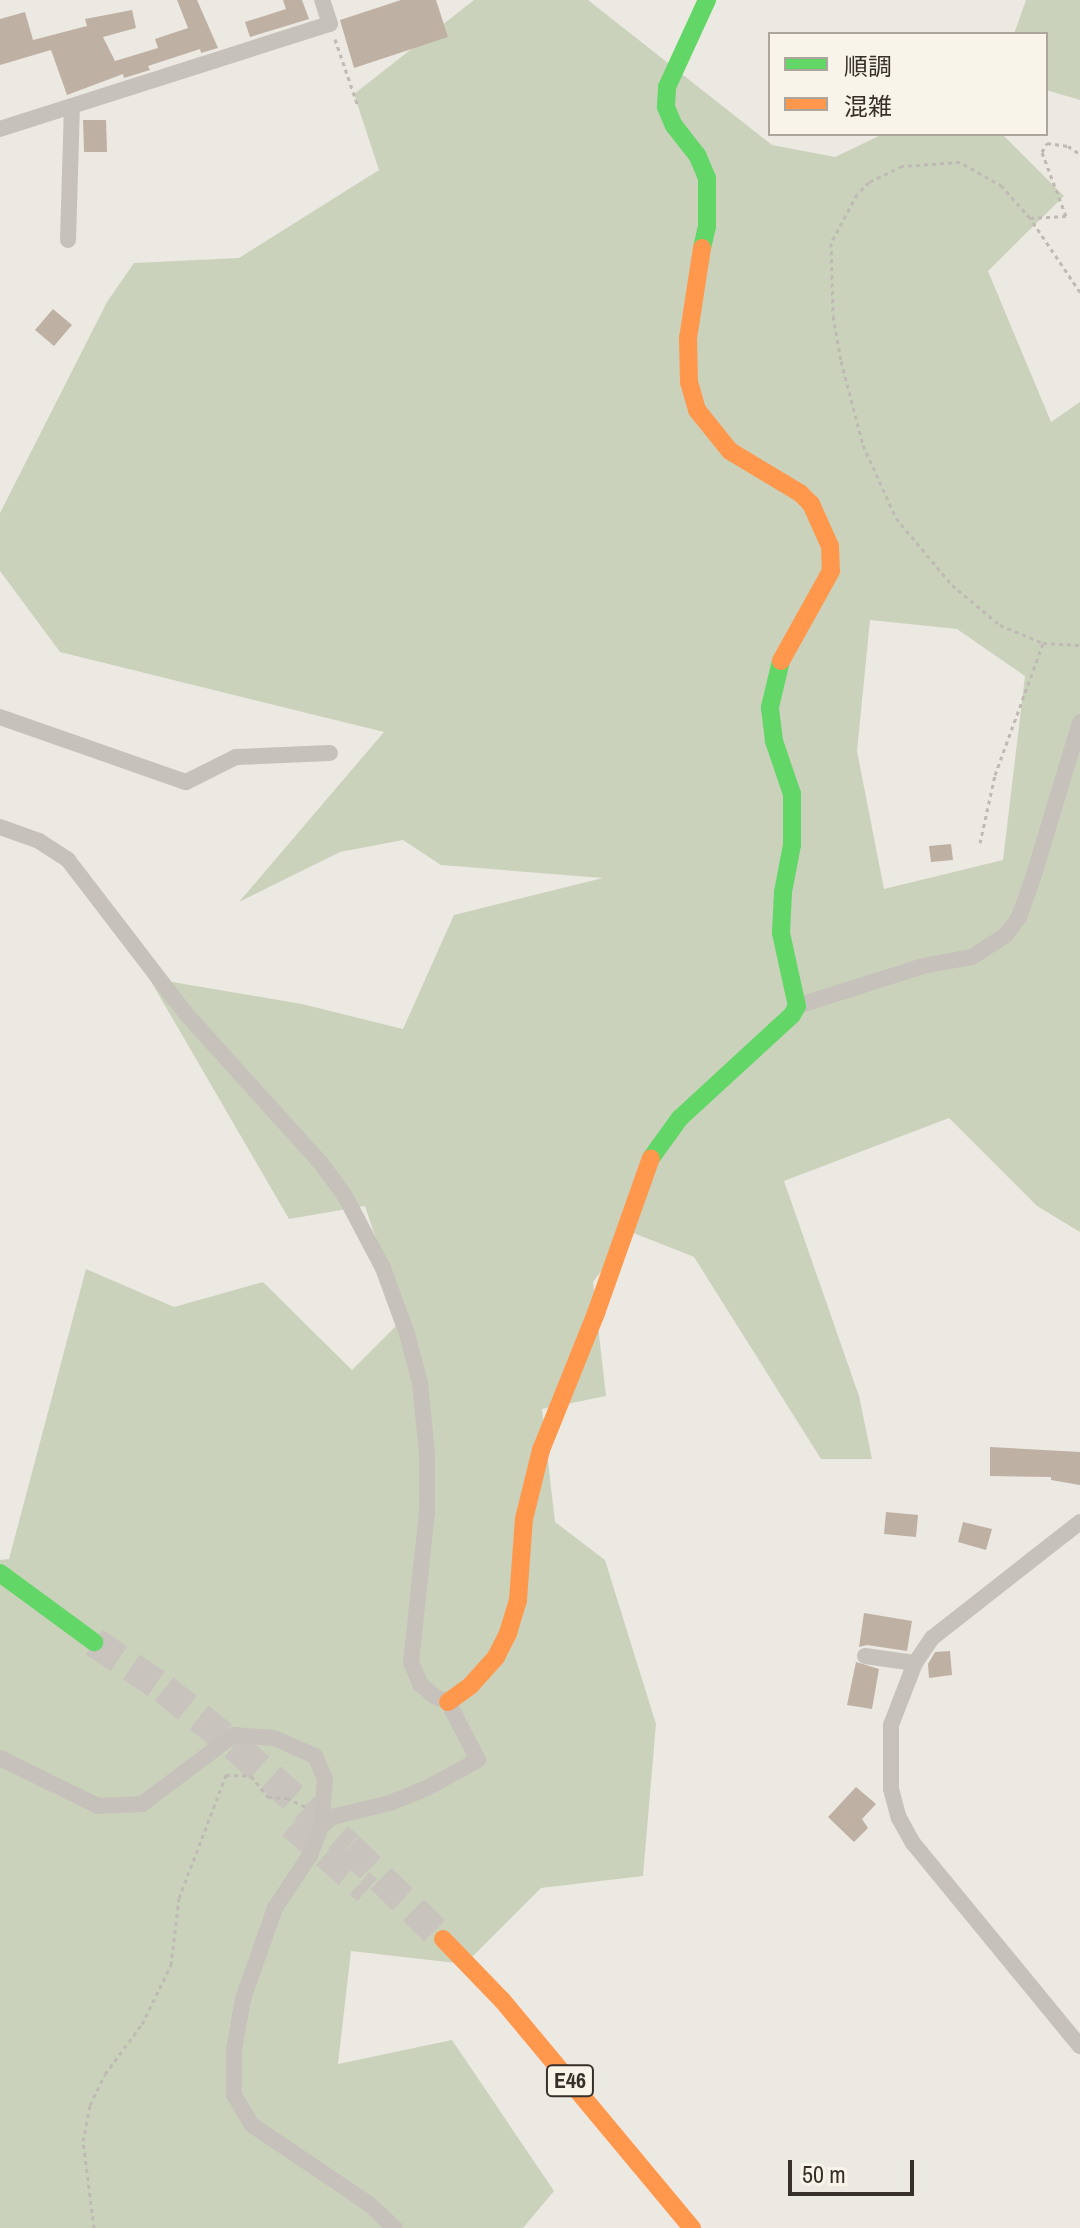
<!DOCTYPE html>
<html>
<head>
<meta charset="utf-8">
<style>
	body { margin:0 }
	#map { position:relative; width:1080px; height:2228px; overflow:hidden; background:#ece9e2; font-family:"Archivo Narrow","Noto Sans JP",sans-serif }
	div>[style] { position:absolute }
	.green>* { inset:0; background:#cbd2bc }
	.building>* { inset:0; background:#bfb0a4 }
	.highway-tunnel>* { height:30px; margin-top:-15px; transform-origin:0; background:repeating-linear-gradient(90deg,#c8c4bd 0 30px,transparent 0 45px) }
	.path>* { height:3px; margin-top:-1.5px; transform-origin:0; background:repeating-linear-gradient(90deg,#bfbab3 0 4px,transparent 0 8px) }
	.street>* { height:16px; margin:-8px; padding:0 8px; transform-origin:8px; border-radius:8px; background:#c6c1ba }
	.fast>* { height:18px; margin:-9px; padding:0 9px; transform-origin:9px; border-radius:9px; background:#63d668 }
	.slow>* { height:18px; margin:-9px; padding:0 9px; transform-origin:9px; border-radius:9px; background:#ff974d }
	span { translate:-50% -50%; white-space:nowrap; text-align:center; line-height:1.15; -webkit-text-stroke:6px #f9f4e9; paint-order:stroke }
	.shield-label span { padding:2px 6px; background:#f9f4e9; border:2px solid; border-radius:6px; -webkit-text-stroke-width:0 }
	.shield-label { font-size:22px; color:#372f29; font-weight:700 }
	.legend { position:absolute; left:768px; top:32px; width:280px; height:104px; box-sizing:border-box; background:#f9f4e9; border:2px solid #aba59c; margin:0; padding:10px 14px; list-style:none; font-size:24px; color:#372f29 }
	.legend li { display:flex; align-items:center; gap:16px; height:40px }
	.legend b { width:40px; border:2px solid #aba59c }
	.scale { position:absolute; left:788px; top:2160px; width:126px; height:36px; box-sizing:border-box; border:4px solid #372f29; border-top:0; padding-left:10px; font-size:24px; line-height:28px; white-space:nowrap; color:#372f29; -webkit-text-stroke:6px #f9f4e9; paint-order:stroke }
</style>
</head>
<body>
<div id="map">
	<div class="green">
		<i style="clip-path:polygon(evenodd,474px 0,588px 0,772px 145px,835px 157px,883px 134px,1002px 134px,1064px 196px,988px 271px,1051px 422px,1080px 402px,1080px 1232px,1037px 1206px,949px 1118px,784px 1181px,859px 1396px,872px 1459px,821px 1459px,694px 1257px,631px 1232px,593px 1282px,606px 1396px,542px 1409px,555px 1522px,605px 1560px,656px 1724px,643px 1876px,541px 1888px,465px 1964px,351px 1951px,338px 2064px,452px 2040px,554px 2191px,523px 2228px,0 2228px,0 1560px,9px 1559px,86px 1269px,174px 1307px,263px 1282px,352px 1370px,403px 1319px,365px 1206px,289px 1219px,149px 978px,302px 1004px,403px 1029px,454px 915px,603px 878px,441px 865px,403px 840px,340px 852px,239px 902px,384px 732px,60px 652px,0 571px,0 513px,107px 302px,134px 263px,239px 258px,379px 170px,354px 94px,474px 0,870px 620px,957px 629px,1025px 676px,1003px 860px,884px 889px,857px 751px,870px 620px)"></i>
		<i style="clip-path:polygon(1026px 0,1080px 0,1080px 100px,1046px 90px,1046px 34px,1014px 34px)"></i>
	</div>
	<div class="building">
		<i style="clip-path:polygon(177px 0,197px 0,218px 48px,201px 53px,200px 49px,148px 66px,150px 70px,124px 78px,123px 74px,67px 95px,51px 50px,0 65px,0 19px,25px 12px,33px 40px,87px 26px,85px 19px,132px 10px,136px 28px,103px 37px,115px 61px,158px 48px,155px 39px,188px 28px)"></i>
		<i style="clip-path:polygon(283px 0,302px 0,309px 19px,250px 37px,245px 22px,286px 9px)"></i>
		<i style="clip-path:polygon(401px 0,436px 0,448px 37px,354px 68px,340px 20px)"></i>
		<i style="clip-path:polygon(83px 120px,106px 120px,107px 152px,84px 152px)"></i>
		<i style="clip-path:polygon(53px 309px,72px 325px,54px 346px,35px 330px)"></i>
		<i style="clip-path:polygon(951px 844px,953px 860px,931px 862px,929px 846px)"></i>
		<i style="clip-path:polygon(990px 1447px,1080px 1452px,1080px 1485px,1051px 1480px,1051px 1477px,990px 1476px)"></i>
		<i style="clip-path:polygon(886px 1512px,918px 1515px,916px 1537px,884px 1534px)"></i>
		<i style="clip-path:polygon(963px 1522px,992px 1529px,986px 1550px,958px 1542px)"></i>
		<i style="clip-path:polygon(864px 1613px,912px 1621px,907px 1651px,867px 1645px,859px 1647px)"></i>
		<i style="clip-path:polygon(950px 1651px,952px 1675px,929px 1678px,928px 1664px,935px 1652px)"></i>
		<i style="clip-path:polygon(856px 1662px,879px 1669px,872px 1709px,847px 1705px)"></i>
		<i style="clip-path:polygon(856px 1787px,876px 1804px,862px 1819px,868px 1828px,854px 1842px,828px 1817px)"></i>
	</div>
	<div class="highway-tunnel">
		<i style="left:94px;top:1642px;width:84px;rotate:33.9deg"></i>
		<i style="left:164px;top:1689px;width:94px;rotate:38.9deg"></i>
		<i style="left:237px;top:1748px;width:149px;rotate:41.5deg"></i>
		<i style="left:349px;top:1847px;width:132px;rotate:44.4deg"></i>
		<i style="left:292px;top:1824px;width:100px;rotate:41.3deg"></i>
	</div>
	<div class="path">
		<i style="left:335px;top:39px;width:71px;rotate:71.1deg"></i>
		<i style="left:1030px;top:218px;width:36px;rotate:-3deg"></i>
		<i style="left:1066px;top:216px;width:68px;rotate:-110.6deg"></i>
		<i style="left:1042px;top:152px;width:10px;rotate:-61deg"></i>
		<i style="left:1047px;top:143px;width:21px;rotate:8deg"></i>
		<i style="left:1068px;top:146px;width:14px;rotate:34deg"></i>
		<i style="left:1080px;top:292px;width:89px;rotate:-124deg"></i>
		<i style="left:1030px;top:218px;width:43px;rotate:-131.2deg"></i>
		<i style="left:1002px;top:186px;width:48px;rotate:-150.3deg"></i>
		<i style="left:960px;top:162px;width:58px;rotate:176.1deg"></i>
		<i style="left:902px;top:166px;width:37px;rotate:154deg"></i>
		<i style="left:869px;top:182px;width:17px;rotate:135deg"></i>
		<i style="left:857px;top:194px;width:55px;rotate:118deg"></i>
		<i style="left:831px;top:243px;width:73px;rotate:88.4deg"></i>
		<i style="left:833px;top:316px;width:46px;rotate:79.9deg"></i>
		<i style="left:841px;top:361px;width:87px;rotate:75.3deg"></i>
		<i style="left:863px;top:445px;width:80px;rotate:65.7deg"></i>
		<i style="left:896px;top:518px;width:87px;rotate:50.1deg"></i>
		<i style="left:952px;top:585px;width:62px;rotate:39.8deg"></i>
		<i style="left:1000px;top:625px;width:47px;rotate:22.7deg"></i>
		<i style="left:1043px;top:643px;width:37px;rotate:3deg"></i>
		<i style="left:980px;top:843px;width:70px;rotate:-77.6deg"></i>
		<i style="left:995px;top:775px;width:140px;rotate:-70deg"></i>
		<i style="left:94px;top:2228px;width:88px;rotate:-97.2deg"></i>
		<i style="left:83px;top:2141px;width:37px;rotate:-79deg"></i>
		<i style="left:90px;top:2105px;width:34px;rotate:-64deg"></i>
		<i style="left:105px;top:2074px;width:62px;rotate:-53.5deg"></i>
		<i style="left:142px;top:2024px;width:66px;rotate:-63.8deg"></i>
		<i style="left:171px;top:1965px;width:67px;rotate:-83.2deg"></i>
		<i style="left:179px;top:1898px;width:132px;rotate:-69.1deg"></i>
		<i style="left:226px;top:1775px;width:25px;rotate:2deg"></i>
		<i style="left:251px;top:1776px;width:27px;rotate:51deg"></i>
		<i style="left:268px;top:1797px;width:19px;rotate:3deg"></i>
		<i style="left:287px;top:1798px;width:21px;rotate:25deg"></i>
	</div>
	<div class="street">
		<i style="left:0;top:129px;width:346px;rotate:-17.7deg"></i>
		<i style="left:330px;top:24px;width:25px;rotate:-108deg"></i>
		<i style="left:68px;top:240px;width:133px;rotate:-88.3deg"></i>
		<i style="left:0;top:717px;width:197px;rotate:19.3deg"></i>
		<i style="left:186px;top:782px;width:56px;rotate:-26.6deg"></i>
		<i style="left:236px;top:757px;width:94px;rotate:-2.4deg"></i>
		<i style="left:0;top:827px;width:41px;rotate:19.7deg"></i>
		<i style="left:39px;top:841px;width:35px;rotate:33deg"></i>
		<i style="left:68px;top:860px;width:195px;rotate:52.5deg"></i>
		<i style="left:187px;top:1015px;width:198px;rotate:47.9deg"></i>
		<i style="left:320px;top:1162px;width:42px;rotate:53.7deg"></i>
		<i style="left:345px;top:1196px;width:81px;rotate:62.2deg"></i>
		<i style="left:383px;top:1268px;width:70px;rotate:70deg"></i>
		<i style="left:407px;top:1334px;width:51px;rotate:75.1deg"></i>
		<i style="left:420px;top:1383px;width:70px;rotate:84.3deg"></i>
		<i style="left:427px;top:1453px;width:58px;rotate:90deg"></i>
		<i style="left:427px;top:1511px;width:152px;rotate:96deg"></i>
		<i style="left:411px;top:1662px;width:25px;rotate:67deg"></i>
		<i style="left:421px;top:1685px;width:17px;rotate:40deg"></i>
		<i style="left:434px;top:1696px;width:15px;rotate:23deg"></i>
		<i style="left:448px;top:1702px;width:65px;rotate:62.7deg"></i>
		<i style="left:478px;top:1760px;width:58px;rotate:151.2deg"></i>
		<i style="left:427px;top:1788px;width:40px;rotate:158deg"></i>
		<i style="left:390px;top:1803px;width:60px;rotate:166.4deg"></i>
		<i style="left:332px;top:1817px;width:15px;rotate:138deg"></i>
		<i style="left:797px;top:1006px;width:132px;rotate:-17.6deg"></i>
		<i style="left:923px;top:966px;width:50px;rotate:-10.4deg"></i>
		<i style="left:972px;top:957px;width:40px;rotate:-32.9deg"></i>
		<i style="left:1006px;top:935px;width:22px;rotate:-54deg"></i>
		<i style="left:1019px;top:917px;width:41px;rotate:-70.3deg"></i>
		<i style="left:1033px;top:878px;width:163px;rotate:-73.2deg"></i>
		<i style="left:1080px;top:1522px;width:188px;rotate:141.9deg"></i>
		<i style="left:932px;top:1638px;width:30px;rotate:124deg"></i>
		<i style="left:915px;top:1663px;width:66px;rotate:111.2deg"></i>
		<i style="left:891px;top:1725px;width:64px;rotate:90deg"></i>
		<i style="left:891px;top:1789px;width:30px;rotate:75deg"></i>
		<i style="left:899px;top:1818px;width:29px;rotate:61deg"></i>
		<i style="left:913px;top:1843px;width:263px;rotate:50.6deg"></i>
		<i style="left:865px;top:1656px;width:50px;rotate:8deg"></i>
		<i style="left:0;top:1758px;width:109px;rotate:26.1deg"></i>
		<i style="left:98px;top:1806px;width:44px;rotate:-2.6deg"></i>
		<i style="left:142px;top:1804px;width:115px;rotate:-36.9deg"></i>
		<i style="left:234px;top:1735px;width:40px;rotate:4.3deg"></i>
		<i style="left:274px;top:1738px;width:45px;rotate:23.7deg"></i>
		<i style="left:315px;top:1756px;width:24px;rotate:66deg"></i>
		<i style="left:325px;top:1778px;width:49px;rotate:94.7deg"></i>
		<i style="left:321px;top:1827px;width:30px;rotate:111deg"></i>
		<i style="left:310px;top:1855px;width:64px;rotate:123.4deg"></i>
		<i style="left:275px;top:1908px;width:96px;rotate:109.4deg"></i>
		<i style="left:243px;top:1999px;width:52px;rotate:100deg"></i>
		<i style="left:234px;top:2050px;width:45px;rotate:90deg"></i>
		<i style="left:234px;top:2095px;width:35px;rotate:59deg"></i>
		<i style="left:252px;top:2125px;width:141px;rotate:34deg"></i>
		<i style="left:369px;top:2204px;width:35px;rotate:43deg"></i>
	</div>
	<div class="fast">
		<i style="left:702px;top:248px;width:22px;rotate:-77deg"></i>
		<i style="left:707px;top:227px;width:49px;rotate:-90deg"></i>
		<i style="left:707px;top:178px;width:25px;rotate:-113deg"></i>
		<i style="left:697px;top:155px;width:37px;rotate:-128deg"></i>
		<i style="left:674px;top:126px;width:21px;rotate:-113deg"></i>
		<i style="left:666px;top:107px;width:20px;rotate:-87deg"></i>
		<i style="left:667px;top:87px;width:96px;rotate:-65.3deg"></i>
		<i style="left:651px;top:1158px;width:49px;rotate:-54.1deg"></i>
		<i style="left:680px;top:1118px;width:152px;rotate:-42.6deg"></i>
		<i style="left:792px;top:1015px;width:10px;rotate:-61deg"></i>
		<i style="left:797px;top:1006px;width:75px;rotate:-102.4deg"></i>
		<i style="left:781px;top:933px;width:41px;rotate:-87.2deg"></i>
		<i style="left:783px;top:892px;width:48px;rotate:-79.2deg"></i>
		<i style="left:792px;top:845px;width:51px;rotate:-90deg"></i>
		<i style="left:792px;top:794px;width:56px;rotate:-108.8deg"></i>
		<i style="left:774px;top:741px;width:34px;rotate:-97deg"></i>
		<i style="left:770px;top:707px;width:47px;rotate:-76.6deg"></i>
		<i style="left:0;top:1573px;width:117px;rotate:36.3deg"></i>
	</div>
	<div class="slow">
		<i style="left:702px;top:248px;width:91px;rotate:98.8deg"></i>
		<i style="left:688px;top:338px;width:44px;rotate:88.7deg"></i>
		<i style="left:689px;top:382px;width:29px;rotate:74deg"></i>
		<i style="left:697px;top:410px;width:53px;rotate:51.2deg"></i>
		<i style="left:730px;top:451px;width:82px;rotate:31deg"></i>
		<i style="left:800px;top:493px;width:16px;rotate:45deg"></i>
		<i style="left:811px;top:504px;width:46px;rotate:65.7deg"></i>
		<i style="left:830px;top:546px;width:25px;rotate:88deg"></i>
		<i style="left:831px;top:571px;width:103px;rotate:119.1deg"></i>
		<i style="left:448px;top:1702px;width:29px;rotate:-36deg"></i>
		<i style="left:471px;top:1685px;width:38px;rotate:-48deg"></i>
		<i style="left:496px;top:1657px;width:27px;rotate:-63deg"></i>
		<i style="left:508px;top:1633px;width:34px;rotate:-73deg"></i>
		<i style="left:518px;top:1600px;width:81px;rotate:-85.8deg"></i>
		<i style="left:524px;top:1519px;width:71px;rotate:-76.2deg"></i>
		<i style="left:541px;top:1450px;width:148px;rotate:-68.1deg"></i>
		<i style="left:596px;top:1313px;width:164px;rotate:-70.5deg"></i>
		<i style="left:443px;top:1939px;width:85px;rotate:46deg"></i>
		<i style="left:502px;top:2000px;width:297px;rotate:50.2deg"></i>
	</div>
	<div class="shield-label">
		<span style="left:570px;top:2081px">E46</span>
	</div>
	<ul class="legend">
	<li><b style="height:10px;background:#63d668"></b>順調</li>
	<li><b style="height:10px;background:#ff974d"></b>混雑</li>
	</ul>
	<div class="scale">50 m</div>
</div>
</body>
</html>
